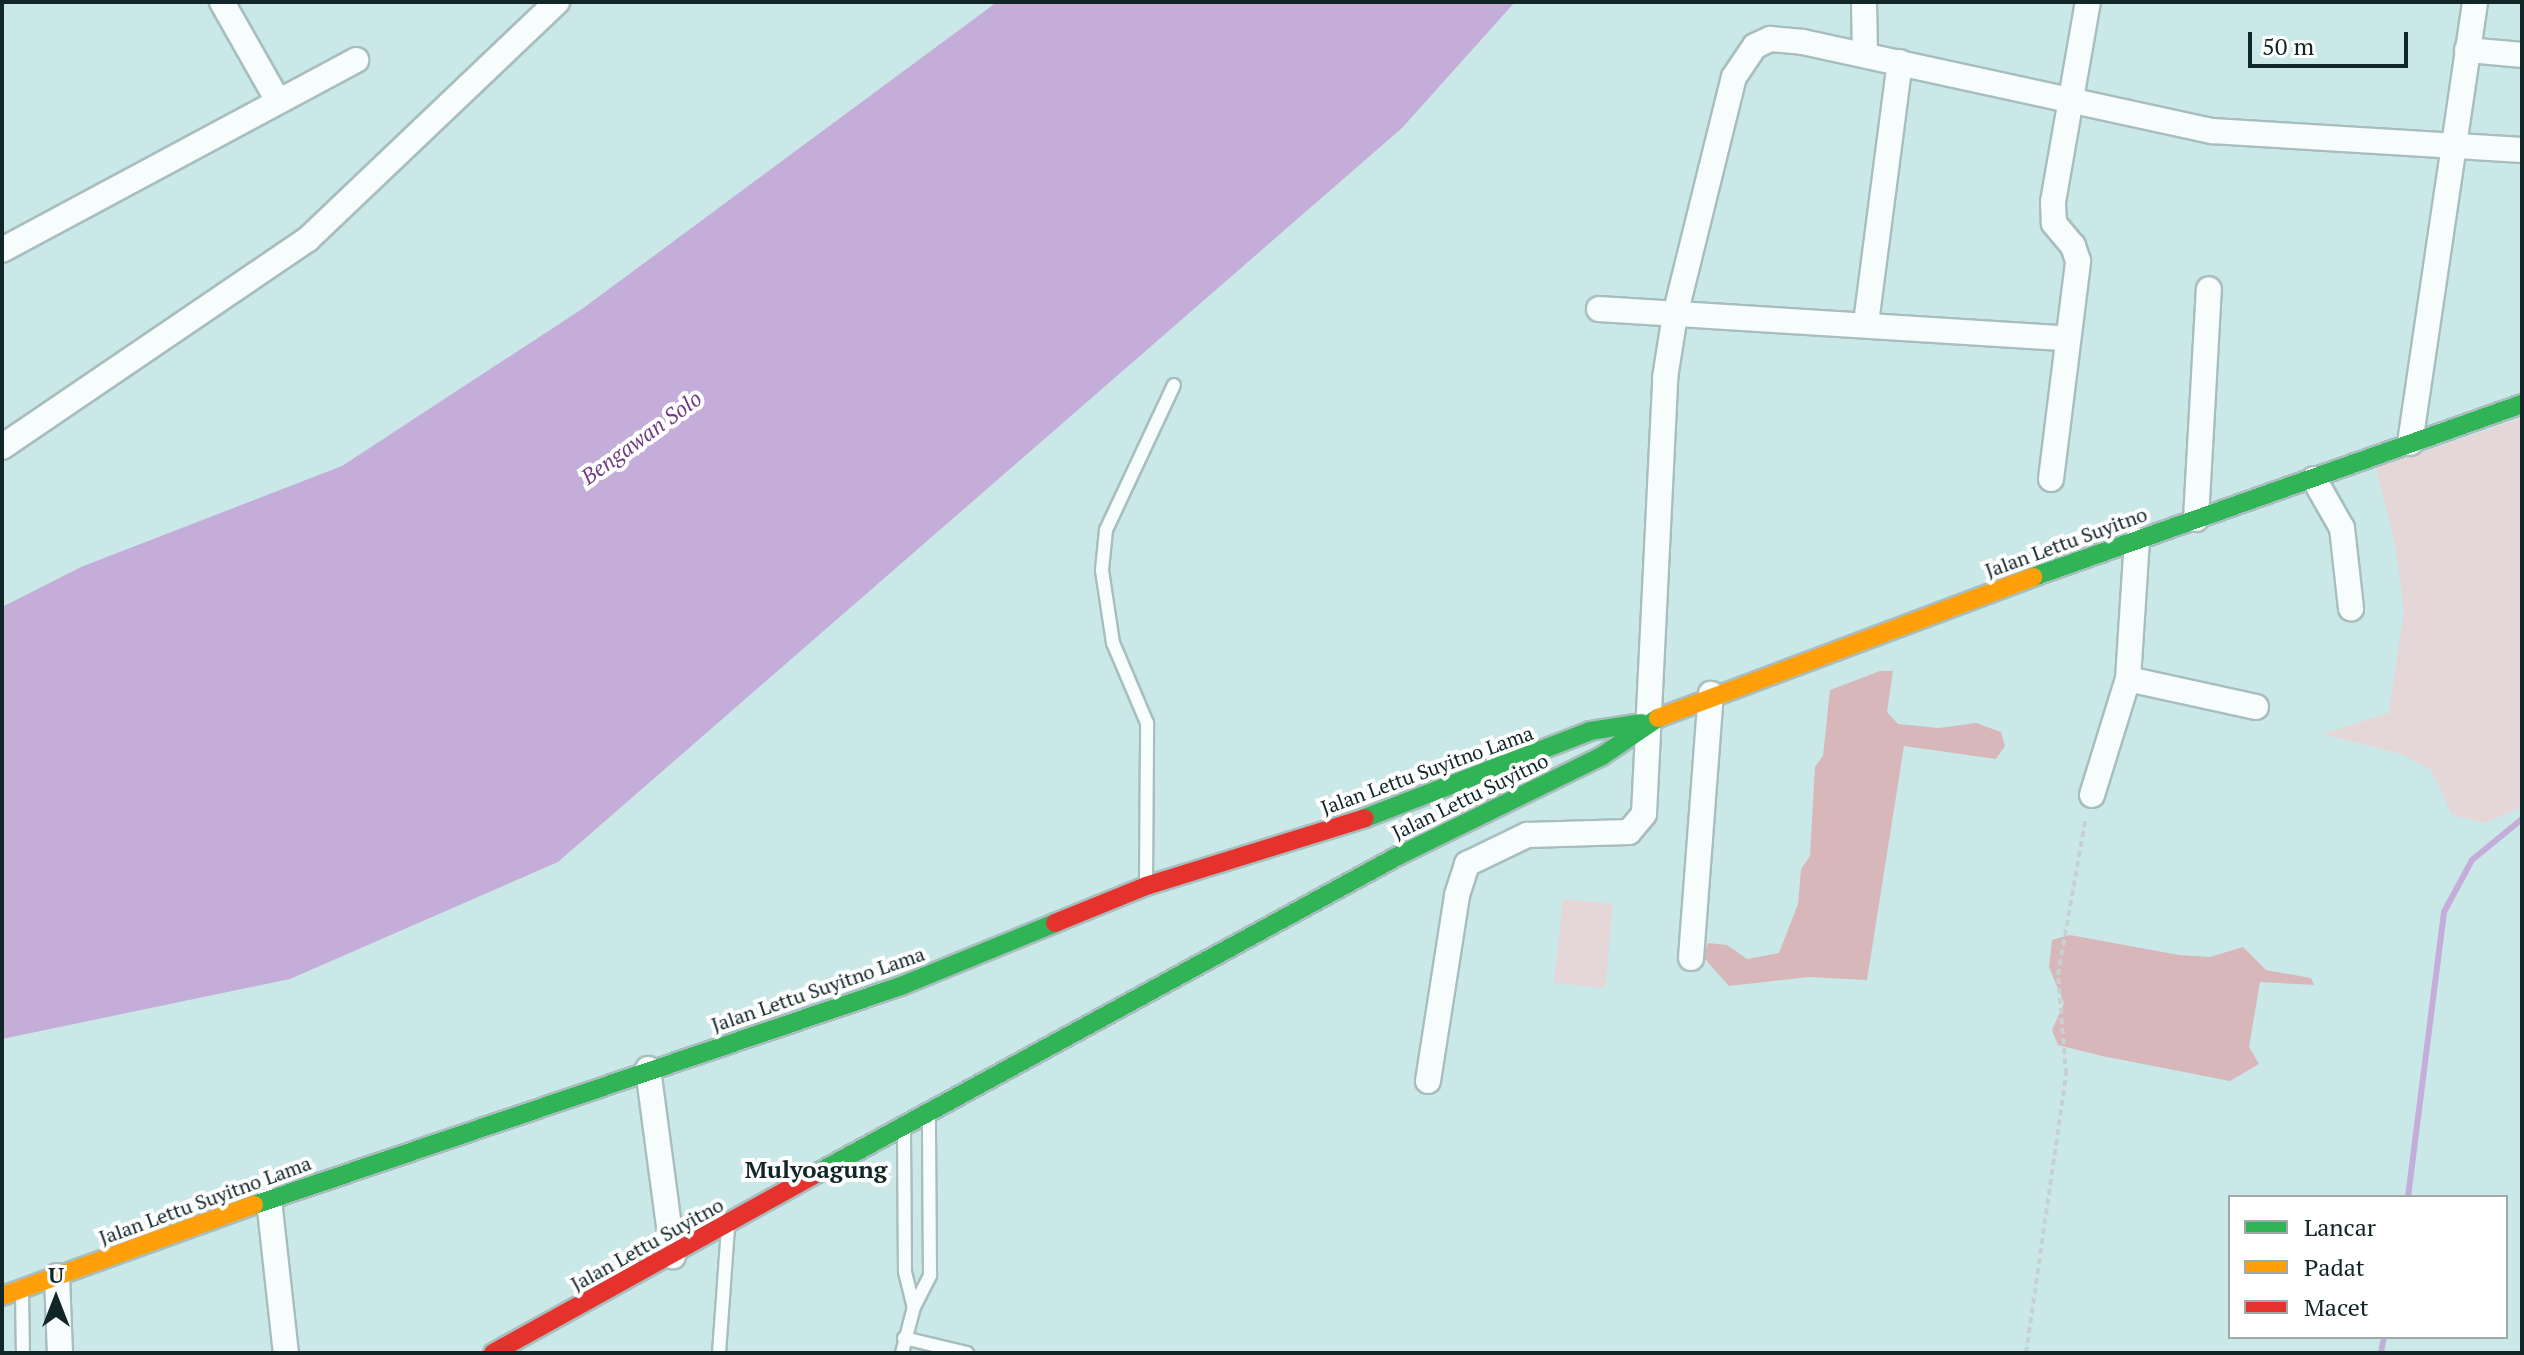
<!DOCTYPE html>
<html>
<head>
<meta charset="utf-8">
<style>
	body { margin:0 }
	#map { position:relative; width:2524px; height:1355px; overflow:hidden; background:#cbe8e8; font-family:"PT Serif",serif }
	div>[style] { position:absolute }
	.green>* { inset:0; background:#e5d6d7 }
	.forest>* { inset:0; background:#d7b7b9 }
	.water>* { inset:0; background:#c4aed9 }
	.stream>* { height:6px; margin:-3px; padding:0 3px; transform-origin:3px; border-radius:3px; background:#c4aed9 }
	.path>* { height:4px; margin-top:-2px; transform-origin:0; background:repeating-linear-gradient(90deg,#c8d1d1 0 6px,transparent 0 10px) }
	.roads { filter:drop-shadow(2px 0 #a8bebe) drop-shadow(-2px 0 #a8bebe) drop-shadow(0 2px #a8bebe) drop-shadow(0 -2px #a8bebe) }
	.lane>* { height:12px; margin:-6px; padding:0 6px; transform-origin:6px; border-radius:6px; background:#f7fcfc }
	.street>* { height:24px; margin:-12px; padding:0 12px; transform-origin:12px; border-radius:12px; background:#f7fcfc }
	.fast>* { height:18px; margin:-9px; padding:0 9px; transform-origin:9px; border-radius:9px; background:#30b455 }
	.slow>* { height:18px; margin:-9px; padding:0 9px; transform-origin:9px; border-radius:9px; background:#ff9f0a }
	.jam>* { height:18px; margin:-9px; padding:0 9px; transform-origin:9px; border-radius:9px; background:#e5322d }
	span { translate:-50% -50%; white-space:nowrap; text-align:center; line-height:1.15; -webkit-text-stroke:8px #fff; paint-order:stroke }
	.street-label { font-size:20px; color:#112626 }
	.water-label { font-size:22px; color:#713b85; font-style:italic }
	.quarter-label { font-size:24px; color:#112626; font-weight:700 }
	.frame { position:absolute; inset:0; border:4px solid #112626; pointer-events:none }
	.legend { position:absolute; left:2228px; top:1195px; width:280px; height:144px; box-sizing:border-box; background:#fff; border:2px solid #a0a8a8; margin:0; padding:10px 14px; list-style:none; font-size:24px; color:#112626 }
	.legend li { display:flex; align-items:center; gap:16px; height:40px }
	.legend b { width:40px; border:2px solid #a0a8a8 }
	.north { position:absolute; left:16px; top:1259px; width:80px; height:80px; -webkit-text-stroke:6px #fff; paint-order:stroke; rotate:0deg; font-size:22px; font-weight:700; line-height:32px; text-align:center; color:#112626 }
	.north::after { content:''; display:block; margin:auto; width:28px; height:36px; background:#112626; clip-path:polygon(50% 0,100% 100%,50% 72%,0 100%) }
	.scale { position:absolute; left:2248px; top:32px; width:160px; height:36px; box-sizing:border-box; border:4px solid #112626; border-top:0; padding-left:10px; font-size:24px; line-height:28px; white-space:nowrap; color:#112626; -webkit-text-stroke:6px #fff; paint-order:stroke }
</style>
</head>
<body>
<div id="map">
	<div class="green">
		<i style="clip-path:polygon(2522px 418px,2522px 807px,2485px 823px,2452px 815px,2431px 770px,2401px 754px,2323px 734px,2389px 713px,2404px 611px,2395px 543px,2376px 468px)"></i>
		<i style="clip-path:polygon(1563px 899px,1613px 904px,1605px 988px,1554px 983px)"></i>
	</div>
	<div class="forest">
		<i style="clip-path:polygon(1880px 671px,1893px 671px,1887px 712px,1898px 724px,1939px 728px,1976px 723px,2001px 732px,2005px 746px,1996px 759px,1904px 746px,1867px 980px,1809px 977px,1729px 986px,1703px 957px,1708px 943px,1727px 945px,1747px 959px,1779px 953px,1798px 904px,1801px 869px,1810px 856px,1815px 767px,1823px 756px,1830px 690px)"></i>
		<i style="clip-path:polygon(2070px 935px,2179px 955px,2210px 957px,2243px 947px,2266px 970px,2311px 978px,2314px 985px,2260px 982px,2249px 1047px,2259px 1064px,2230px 1081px,2102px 1056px,2058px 1045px,2052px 1030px,2064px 1003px,2049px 967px,2052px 940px)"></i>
	</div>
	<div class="water">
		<i style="clip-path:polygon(997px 2px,1515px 2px,1402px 128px,558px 862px,290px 979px,2px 1039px,2px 607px,81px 567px,342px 466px,582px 309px)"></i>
	</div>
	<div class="stream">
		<i style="left:2408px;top:1197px;width:287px;rotate:-82.8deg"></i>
		<i style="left:2444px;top:912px;width:59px;rotate:-61.7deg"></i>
		<i style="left:2472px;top:860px;width:65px;rotate:-39.4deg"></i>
		<i style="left:2381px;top:1353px;width:16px;rotate:-79deg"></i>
	</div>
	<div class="path">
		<i style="left:2026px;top:1353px;width:282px;rotate:-81.8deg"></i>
		<i style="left:2066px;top:1074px;width:99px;rotate:-94.6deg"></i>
		<i style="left:2058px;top:975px;width:160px;rotate:-80deg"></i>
	</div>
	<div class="roads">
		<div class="lane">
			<i style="left:1146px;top:883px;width:160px;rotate:-89.6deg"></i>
			<i style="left:1147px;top:723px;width:87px;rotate:-113deg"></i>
			<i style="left:1113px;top:643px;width:74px;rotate:-98.6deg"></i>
			<i style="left:1102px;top:570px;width:40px;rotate:-84.3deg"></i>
			<i style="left:1106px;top:530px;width:160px;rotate:-64.9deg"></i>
			<i style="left:904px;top:1131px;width:141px;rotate:89.6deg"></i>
			<i style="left:905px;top:1272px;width:36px;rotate:76deg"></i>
			<i style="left:22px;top:1292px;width:61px;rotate:89.1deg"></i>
			<i style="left:904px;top:1338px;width:65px;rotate:13.4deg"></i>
			<i style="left:719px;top:1353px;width:125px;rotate:-85.9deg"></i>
			<i style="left:902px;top:1353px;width:48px;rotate:-75.4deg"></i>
			<i style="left:914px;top:1307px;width:36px;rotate:-63deg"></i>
			<i style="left:930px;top:1275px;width:158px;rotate:-90.4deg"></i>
		</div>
		<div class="street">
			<i style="left:222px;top:2px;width:114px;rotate:60.5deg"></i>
			<i style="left:1864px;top:2px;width:52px;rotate:88.9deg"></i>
			<i style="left:2467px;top:50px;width:55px;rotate:5.2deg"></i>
			<i style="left:2px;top:250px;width:402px;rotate:-28.2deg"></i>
			<i style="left:1599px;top:309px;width:468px;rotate:3.6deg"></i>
			<i style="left:1866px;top:323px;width:263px;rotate:-82.6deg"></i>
			<i style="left:2410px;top:443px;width:446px;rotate:-81.6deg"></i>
			<i style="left:2px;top:447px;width:370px;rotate:-34.2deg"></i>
			<i style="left:308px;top:239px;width:344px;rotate:-43.6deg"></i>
			<i style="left:2051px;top:479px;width:220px;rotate:-82.9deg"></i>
			<i style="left:2078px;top:261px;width:16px;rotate:-108deg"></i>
			<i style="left:2073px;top:246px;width:30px;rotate:-130deg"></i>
			<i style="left:2054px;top:223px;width:21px;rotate:-93deg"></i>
			<i style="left:2053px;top:202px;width:203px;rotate:-80.1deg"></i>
			<i style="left:2314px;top:479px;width:56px;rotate:60.3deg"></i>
			<i style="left:2342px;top:528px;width:81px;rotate:83.6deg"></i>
			<i style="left:2196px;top:519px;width:230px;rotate:-86.8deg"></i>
			<i style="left:2128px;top:679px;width:131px;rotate:12.3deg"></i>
			<i style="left:2092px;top:795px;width:121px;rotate:-72.8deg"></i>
			<i style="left:2128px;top:679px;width:139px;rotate:-86.3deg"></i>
			<i style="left:1691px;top:958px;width:265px;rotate:-85.7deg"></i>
			<i style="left:648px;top:1069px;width:189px;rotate:82.4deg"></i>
			<i style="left:1428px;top:1081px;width:188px;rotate:-81.1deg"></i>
			<i style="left:1457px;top:895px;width:33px;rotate:-72deg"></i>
			<i style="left:1467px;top:864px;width:67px;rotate:-25.8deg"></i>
			<i style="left:1527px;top:835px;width:102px;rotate:-1.7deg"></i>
			<i style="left:1629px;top:832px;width:23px;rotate:-50deg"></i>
			<i style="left:1644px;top:814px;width:437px;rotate:-87.2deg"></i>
			<i style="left:1665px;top:378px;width:64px;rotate:-81deg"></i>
			<i style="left:1675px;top:315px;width:245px;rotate:-76.1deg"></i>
			<i style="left:1734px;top:77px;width:37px;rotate:-56deg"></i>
			<i style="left:1755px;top:46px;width:17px;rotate:-25deg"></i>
			<i style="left:1770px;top:39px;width:33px;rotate:5deg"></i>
			<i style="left:1803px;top:42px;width:419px;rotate:12.3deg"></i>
			<i style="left:2212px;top:131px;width:311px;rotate:3.5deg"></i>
			<i style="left:269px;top:1200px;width:154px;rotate:83.7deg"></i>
			<i style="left:57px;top:1276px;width:77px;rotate:87.8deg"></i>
		</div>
		<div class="fast">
			<i style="left:2033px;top:577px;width:519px;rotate:-19.48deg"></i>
			<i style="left:1365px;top:818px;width:241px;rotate:-21.1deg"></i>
			<i style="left:1590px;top:731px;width:52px;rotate:-8.9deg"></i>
			<i style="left:812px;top:1176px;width:668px;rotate:-28.64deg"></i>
			<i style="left:1398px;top:856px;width:227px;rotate:-26.1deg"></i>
			<i style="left:1602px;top:756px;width:68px;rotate:-34.2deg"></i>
			<i style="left:254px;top:1205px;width:683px;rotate:-18.7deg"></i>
			<i style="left:901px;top:986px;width:166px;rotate:-22.2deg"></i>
		</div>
		<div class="slow">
			<i style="left:1658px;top:718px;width:401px;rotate:-20.6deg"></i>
			<i style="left:2px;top:1296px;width:268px;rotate:-19.9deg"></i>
		</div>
		<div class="jam">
			<i style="left:1055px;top:923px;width:98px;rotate:-22.1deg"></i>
			<i style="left:1146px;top:886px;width:229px;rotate:-17.2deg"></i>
			<i style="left:493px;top:1353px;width:365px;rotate:-29deg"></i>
		</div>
	</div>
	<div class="street-label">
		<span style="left:2066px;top:542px;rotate:-20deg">Jalan Lettu Suyitno</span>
		<span style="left:1427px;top:770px;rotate:-20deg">Jalan Lettu Suyitno Lama</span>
		<span style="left:1470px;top:796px;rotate:-26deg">Jalan Lettu Suyitno</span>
		<span style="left:818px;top:989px;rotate:-19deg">Jalan Lettu Suyitno Lama</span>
		<span style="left:205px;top:1200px;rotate:-20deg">Jalan Lettu Suyitno Lama</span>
		<span style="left:647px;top:1244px;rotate:-29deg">Jalan Lettu Suyitno</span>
	</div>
	<div class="water-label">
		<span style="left:641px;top:437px;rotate:-36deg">Bengawan Solo</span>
	</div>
	<div class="quarter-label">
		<span style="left:816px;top:1170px">Mulyoagung</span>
	</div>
	<div class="frame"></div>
	<ul class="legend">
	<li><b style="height:10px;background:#30b455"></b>Lancar</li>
	<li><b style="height:10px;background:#ff9f0a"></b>Padat</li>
	<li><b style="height:10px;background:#e5322d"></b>Macet</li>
	</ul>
	<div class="north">U</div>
	<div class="scale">50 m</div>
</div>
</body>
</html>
